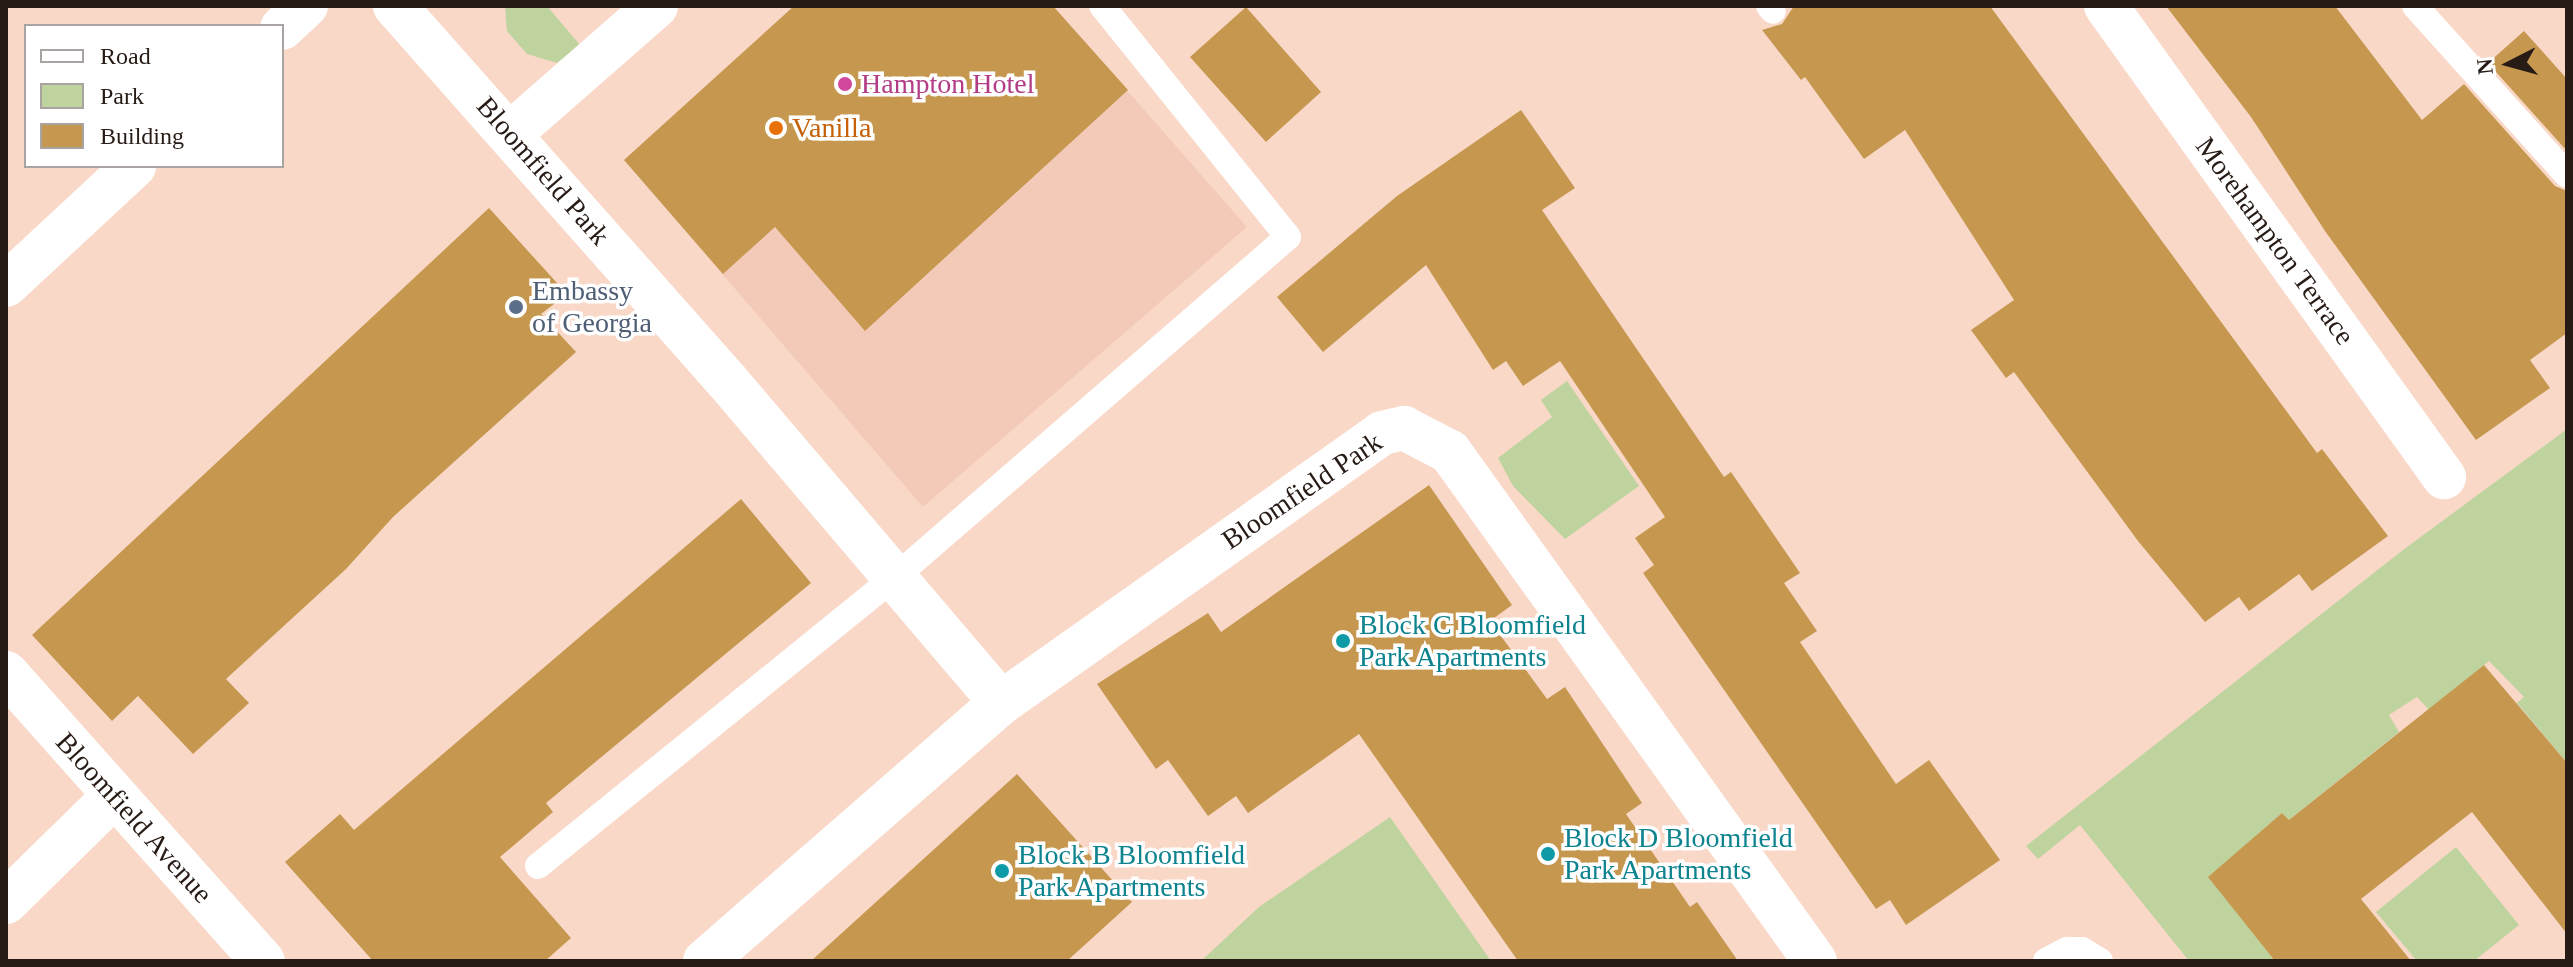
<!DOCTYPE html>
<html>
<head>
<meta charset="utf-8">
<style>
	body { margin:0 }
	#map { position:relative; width:2573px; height:967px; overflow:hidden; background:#f9d8c8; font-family:Georgia,serif }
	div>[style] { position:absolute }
	.built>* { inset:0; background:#f3cab8 }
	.green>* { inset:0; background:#bfd39f }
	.building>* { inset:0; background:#c6984f }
	.service>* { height:26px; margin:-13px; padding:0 13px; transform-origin:13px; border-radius:13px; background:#fff }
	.minor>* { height:44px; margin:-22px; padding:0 22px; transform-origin:22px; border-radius:22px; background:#fff }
	.secondary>* { height:44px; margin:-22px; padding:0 22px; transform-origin:22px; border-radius:22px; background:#fff }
	.dots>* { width:22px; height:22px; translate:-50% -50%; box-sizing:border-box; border:4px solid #fff; border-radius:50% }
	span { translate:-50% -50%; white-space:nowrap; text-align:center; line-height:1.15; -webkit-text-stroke:7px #fff; paint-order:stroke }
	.hotel-label { font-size:28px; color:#b23c85 }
	.left { translate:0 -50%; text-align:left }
	.food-label { font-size:28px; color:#c56008 }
	.street-label { font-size:28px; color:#271b15 }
	.service-label { font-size:28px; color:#4e5e75 }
	.culture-label { font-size:28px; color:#0d838f }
	.frame { position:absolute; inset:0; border:8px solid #271b15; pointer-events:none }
	.legend { position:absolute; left:24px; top:24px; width:260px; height:144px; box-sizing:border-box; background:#fff; border:2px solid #a9a4a1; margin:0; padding:10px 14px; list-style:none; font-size:24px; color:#271b15 }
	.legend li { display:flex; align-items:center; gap:16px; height:40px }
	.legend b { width:40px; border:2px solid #a9a4a1 }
	.north { position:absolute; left:2469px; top:24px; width:80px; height:80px; -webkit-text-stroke:6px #fff; paint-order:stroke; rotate:264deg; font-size:22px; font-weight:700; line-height:32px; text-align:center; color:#271b15 }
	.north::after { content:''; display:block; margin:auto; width:28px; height:36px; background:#271b15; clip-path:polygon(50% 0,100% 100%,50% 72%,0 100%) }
</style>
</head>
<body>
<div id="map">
	<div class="built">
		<i style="clip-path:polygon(794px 6px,1053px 6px,1247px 227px,923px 507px,624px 160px)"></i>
	</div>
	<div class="green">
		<i style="clip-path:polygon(505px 6px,547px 6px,580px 45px,557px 63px,527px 54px,507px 31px)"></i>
		<i style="clip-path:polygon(1567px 381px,1639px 486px,1565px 539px,1513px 486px,1498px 458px,1552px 417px,1541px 400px)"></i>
		<i style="clip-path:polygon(2567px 429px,2567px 763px,2517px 703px,2524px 697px,2489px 661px,2429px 710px,2417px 697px,2389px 715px,2399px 732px,2289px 820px,2282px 813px,2209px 877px,2275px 961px,2189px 961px,2080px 825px,2038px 859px,2026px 846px,2403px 550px)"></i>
		<i style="clip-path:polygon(1390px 817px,1491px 961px,1201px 961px,1259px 907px)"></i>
		<i style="clip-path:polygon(2456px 847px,2519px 925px,2474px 961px,2417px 961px,2376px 912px)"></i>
	</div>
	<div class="building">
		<i style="clip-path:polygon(794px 6px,1053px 6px,1128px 90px,865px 331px,775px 227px,723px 274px,624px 160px)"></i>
		<i style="clip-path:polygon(1794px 6px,1990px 6px,2317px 453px,2322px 449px,2388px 536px,2312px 591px,2299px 574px,2249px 611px,2239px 597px,2205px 622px,2138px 541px,2014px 372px,2006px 378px,1971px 330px,2014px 300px,1905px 130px,1864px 159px,1805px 77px,1801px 80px,1762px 30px,1782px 24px)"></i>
		<i style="clip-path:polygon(2166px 6px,2335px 6px,2422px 120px,2464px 84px,2555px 186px,2567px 191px,2567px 333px,2530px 360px,2550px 388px,2476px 440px,2325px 231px,2251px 117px)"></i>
		<i style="clip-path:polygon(1246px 7px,1321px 92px,1266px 142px,1190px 57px)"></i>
		<i style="clip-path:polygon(2524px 31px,2567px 79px,2567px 151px,2488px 63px)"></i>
		<i style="clip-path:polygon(1521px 110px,1575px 188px,1542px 210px,1724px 477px,1731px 472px,1800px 573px,1784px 583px,1817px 631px,1800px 642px,1896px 784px,1929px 760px,2000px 860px,1906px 925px,1890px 900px,1876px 909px,1643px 573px,1654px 565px,1635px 538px,1665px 517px,1560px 361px,1523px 386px,1506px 361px,1493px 370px,1426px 265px,1323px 352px,1277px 297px,1397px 196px)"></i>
		<i style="clip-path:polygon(489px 208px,567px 294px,541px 314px,576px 352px,393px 517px,346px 569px,226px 679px,249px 703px,193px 754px,138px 696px,112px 721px,32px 635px)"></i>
		<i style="clip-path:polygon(1429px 485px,1512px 605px,1490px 621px,1547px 699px,1565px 687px,1642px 803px,1626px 814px,1690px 907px,1697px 902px,1738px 961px,1518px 961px,1359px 734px,1248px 813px,1236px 796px,1208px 816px,1168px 760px,1156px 769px,1097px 684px,1208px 613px,1221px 632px)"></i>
		<i style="clip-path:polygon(741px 499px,811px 583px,546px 803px,553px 812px,500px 857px,571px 938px,545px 961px,373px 961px,285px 862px,340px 814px,354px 830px)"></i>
		<i style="clip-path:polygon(2484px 665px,2567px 763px,2567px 934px,2472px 812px,2361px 899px,2411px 961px,2275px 961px,2208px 877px,2282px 813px,2289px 820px)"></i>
		<i style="clip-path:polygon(1017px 774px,1132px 902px,1067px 961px,811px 961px)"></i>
	</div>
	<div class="service">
		<i style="left:1769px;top:6px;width:6px;rotate:51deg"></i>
		<i style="left:2415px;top:6px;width:227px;rotate:48deg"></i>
		<i style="left:538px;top:866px;width:457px;rotate:-39deg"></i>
		<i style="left:893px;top:579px;width:522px;rotate:-40.89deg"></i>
		<i style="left:1288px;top:237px;width:297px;rotate:-128.8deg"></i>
		<i style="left:2046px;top:961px;width:24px;rotate:-28deg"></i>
		<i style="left:2067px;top:950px;width:15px"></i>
		<i style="left:2082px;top:950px;width:21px;rotate:31deg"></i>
	</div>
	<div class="minor">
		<i style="left:395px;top:6px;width:502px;rotate:48.47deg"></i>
		<i style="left:728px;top:382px;width:421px;rotate:49.6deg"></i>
		<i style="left:2106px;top:6px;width:580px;rotate:54.34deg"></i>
		<i style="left:510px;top:134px;width:194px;rotate:-41.2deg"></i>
		<i style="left:6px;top:673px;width:386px;rotate:48.3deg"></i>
		<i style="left:6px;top:902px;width:150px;rotate:-44.5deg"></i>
		<i style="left:705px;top:961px;width:393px;rotate:-41.1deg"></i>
		<i style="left:1001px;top:703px;width:467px;rotate:-35.3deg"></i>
		<i style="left:1382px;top:433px;width:23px;rotate:-13deg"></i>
		<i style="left:1404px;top:428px;width:52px;rotate:27.6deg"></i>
		<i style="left:1450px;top:452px;width:626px;rotate:54.36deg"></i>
	</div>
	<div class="secondary">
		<i style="left:282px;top:28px;width:33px;rotate:-43deg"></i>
		<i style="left:6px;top:285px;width:175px;rotate:-42.9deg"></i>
	</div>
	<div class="dots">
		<i style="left:845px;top:84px;background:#d1479c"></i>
		<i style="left:776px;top:128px;background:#e8710a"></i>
		<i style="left:516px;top:307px;background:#5c6f8a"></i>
		<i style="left:1343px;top:641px;background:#0f9aa8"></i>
		<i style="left:1548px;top:854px;background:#0f9aa8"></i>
		<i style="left:1002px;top:871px;background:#0f9aa8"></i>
	</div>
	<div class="hotel-label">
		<span class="left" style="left:861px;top:84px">Hampton Hotel</span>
	</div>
	<div class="food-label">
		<span class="left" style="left:792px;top:128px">Vanilla</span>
	</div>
	<div class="street-label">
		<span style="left:543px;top:171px;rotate:49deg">Bloomfield Park</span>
		<span style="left:2275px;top:241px;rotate:54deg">Morehampton Terrace</span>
		<span style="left:1302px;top:491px;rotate:-34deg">Bloomfield Park</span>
		<span style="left:134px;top:818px;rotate:48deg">Bloomfield Avenue</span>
	</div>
	<div class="service-label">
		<span class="left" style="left:532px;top:307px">Embassy<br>of Georgia</span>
	</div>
	<div class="culture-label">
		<span class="left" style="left:1359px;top:641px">Block C Bloomfield<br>Park Apartments</span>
		<span class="left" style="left:1564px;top:854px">Block D Bloomfield<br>Park Apartments</span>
		<span class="left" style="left:1018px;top:871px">Block B Bloomfield<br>Park Apartments</span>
	</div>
	<div class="frame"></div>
	<ul class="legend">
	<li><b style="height:10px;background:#fff"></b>Road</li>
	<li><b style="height:22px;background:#bfd39f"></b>Park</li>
	<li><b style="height:22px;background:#c6984f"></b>Building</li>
	</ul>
	<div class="north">N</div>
</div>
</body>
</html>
